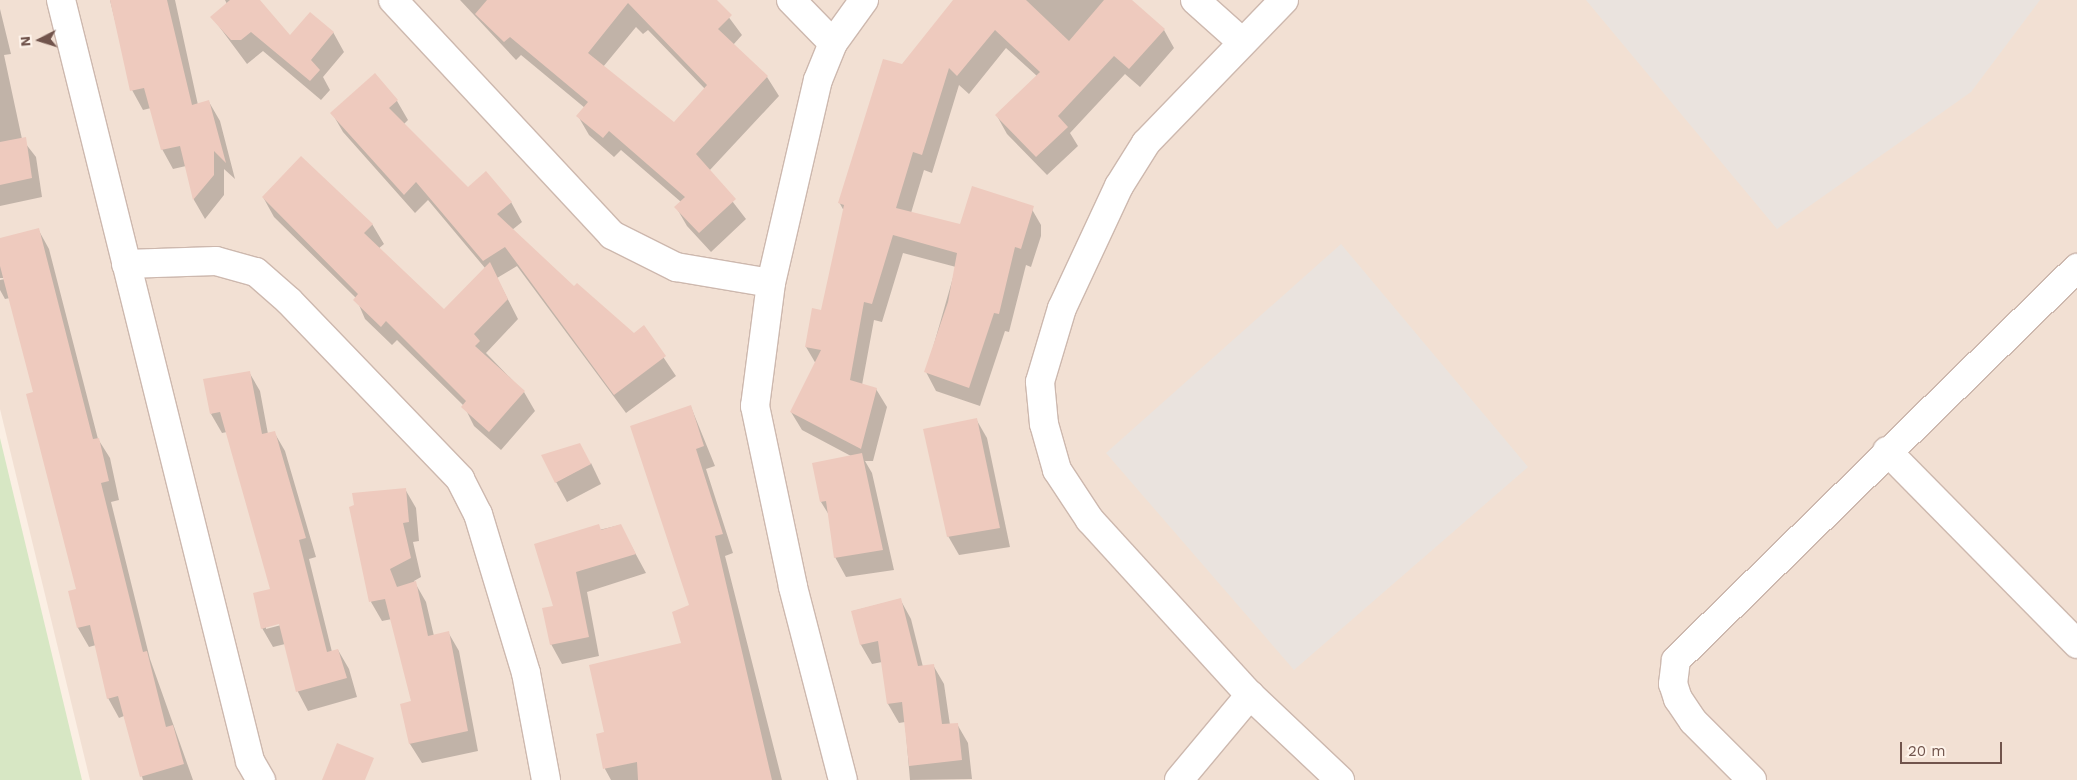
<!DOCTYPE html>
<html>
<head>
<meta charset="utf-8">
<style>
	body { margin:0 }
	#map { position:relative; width:2077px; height:780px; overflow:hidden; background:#fbefe4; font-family:"Work Sans",sans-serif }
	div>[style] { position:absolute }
	.residential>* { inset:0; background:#f2e0d3 }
	.industrial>* { inset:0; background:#eae3de }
	.green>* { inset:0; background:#d7e7c4 }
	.shadow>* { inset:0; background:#0003 }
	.building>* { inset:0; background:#eecabe }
	.roads { filter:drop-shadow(1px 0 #cdb8ae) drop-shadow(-1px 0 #cdb8ae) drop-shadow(0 1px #cdb8ae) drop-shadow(0 -1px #cdb8ae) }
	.minor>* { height:28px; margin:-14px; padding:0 14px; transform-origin:14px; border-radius:14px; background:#fff }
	span { translate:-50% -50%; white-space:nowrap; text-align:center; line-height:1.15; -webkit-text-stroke:4px #fef3ea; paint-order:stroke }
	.north { position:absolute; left:15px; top:15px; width:50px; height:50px; -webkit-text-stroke:4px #fef3ea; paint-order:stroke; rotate:265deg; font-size:14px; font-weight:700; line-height:20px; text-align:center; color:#71544c }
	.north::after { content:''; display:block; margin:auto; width:18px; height:22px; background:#71544c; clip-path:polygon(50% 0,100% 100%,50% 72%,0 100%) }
	.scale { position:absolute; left:1900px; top:742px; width:102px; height:22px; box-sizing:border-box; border:2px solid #71544c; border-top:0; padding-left:6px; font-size:15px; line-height:18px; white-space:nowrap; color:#71544c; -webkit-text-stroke:4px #fef3ea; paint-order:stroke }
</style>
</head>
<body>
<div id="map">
	<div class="residential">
		<i style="clip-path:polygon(0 0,2077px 0,2077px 780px,90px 780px,0 409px)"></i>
	</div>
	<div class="industrial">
		<i style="clip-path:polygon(1586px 0,2040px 0,1971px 92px,1777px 229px)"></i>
		<i style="clip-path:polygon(1341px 244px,1528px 467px,1294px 670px,1106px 453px)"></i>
	</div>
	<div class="green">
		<i style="clip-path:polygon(0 438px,82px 780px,0 780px)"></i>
	</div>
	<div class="shadow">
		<i style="clip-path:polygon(110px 0,175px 0,198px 105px,209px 102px,220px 121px,235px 179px,224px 169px,224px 195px,205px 219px,194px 200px,186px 166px,173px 169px,162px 149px,151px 108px,143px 110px,132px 90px)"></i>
		<i style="clip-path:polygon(225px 0,258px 0,290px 37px,333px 32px,344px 52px,323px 77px,330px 90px,321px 100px,263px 51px,247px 64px,212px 17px,227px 4px)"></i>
		<i style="clip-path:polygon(evenodd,460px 0,716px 0,742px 35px,733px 45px,767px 77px,779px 96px,709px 171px,746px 219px,711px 252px,687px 226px,676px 207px,681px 202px,621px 150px,614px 157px,589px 135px,578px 116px,585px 108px,521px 55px,516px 60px,460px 0,636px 27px,643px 34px,648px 30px,705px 89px,674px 123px,603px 67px,636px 27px)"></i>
		<i style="clip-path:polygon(958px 0,1129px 0,1164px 30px,1174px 48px,1140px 87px,1125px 74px,1070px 133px,1078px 146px,1047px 175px,1007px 134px,997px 116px,1037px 76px,1006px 48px,969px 94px,959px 85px,932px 173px,924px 170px,911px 213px,961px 226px,1030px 206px,1041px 225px,1041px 236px,1031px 267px,1026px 265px,1009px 332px,1005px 331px,980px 406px,936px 391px,926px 372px,956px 267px,903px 253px,882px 322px,874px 320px,862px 385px,876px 389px,887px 407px,873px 461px,865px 461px,872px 473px,894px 570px,846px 577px,835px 557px,829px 515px,821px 502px,851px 456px,802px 430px,791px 412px,816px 364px,806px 347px,822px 311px,844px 211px,839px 202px,902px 66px)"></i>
		<i style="clip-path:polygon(0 9px,11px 54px,4px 55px,22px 139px,36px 157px,42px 197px,0 206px)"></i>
		<i style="clip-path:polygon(375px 75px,397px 101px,408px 120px,404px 124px,468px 188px,511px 202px,522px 222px,512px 230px,574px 288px,634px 334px,643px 327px,676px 376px,626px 413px,517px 266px,497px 278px,518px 319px,486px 353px,524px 392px,535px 411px,501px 450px,474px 426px,464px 406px,397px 340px,392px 345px,365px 319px,356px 298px,274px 217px,263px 197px,372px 224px,384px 244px,378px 249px,444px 311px,485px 268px,428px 200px,415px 213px,343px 132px,332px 113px)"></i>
		<i style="clip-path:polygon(38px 229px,49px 249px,98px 439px,110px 458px,119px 500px,111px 502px,150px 659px,193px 780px,143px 780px,124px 716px,119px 718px,108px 698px,96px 645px,89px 647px,78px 628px,77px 590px,35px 393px,10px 298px,5px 299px,0 290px,0 280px,10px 278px,0 278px,0 239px)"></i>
		<i style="clip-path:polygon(evenodd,249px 372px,260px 391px,268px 434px,274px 432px,285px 451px,316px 557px,309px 559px,332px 652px,338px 650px,349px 669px,357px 697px,308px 711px,298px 692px,285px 644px,273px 647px,262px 628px,272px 590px,227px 432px,222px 433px,211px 414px,249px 372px,284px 621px,285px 624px,266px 629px,266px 626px,284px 621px)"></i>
		<i style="clip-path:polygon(691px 407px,715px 466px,706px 469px,733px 553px,725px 556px,782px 780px,611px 780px,605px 769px,606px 733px,685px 644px,691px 605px)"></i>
		<i style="clip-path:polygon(976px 419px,987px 438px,1010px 547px,959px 555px,948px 536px)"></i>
		<i style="clip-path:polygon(591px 463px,601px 484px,567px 502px,556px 482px)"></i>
		<i style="clip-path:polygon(405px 489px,416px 508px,419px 541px,413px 542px,421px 577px,414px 581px,426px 602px,434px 636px,448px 632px,459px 651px,478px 751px,422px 763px,410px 744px,402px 705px,412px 702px,392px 619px,382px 621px,371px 602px)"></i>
		<i style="clip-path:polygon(620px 525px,646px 573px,587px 592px,599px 656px,562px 664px,551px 644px,555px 607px,536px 545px)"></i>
		<i style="clip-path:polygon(900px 599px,911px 619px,923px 667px,933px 665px,944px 684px,950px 725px,957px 724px,968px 743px,972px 779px,910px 780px,905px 722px,899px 723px,888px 704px,882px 662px,872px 664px,861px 645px,853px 611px)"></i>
	</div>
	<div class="building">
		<i style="clip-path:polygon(110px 0,167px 0,192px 105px,209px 100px,226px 163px,214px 151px,214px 175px,193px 200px,180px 146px,161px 150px,144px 88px,130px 91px)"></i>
		<i style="clip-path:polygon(230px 0,260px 0,290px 35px,310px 12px,334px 32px,311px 60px,320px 70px,310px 81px,251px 32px,241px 40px,231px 40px,210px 17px)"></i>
		<i style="clip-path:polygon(evenodd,487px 0,717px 0,732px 15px,718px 29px,768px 76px,696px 154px,736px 199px,699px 233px,674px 207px,685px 197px,609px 131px,603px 138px,576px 116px,588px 102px,510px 37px,504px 42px,475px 14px,487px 0,628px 3px,707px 85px,674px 122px,588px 53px,628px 3px)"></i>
		<i style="clip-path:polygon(953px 0,1026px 0,1069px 41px,1104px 0,1132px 0,1165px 29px,1129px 69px,1114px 56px,1058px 116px,1068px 127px,1036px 157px,995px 115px,1040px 72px,995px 30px,957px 76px,949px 68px,922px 155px,913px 152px,896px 208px,960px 224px,972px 186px,1034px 206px,1021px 249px,1015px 247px,999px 314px,994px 313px,969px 388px,924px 372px,948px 302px,957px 253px,893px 235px,872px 304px,864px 302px,850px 380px,877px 388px,861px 449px,790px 412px,821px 350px,805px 347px,812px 308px,821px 310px,844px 205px,838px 203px,883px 59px,902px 64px)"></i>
		<i style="clip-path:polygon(375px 73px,398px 100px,389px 108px,468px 187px,486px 171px,512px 202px,497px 214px,574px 286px,577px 283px,634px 333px,644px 325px,666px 356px,614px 395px,505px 247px,483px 261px,416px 182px,404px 195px,330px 113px)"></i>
		<i style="clip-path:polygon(26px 137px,32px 178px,0 185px,0 142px)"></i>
		<i style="clip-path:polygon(301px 156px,373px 224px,364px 233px,444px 309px,490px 262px,508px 299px,474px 334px,480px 341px,475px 346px,525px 391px,489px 432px,461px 407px,466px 401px,386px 321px,381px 327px,353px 300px,358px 294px,262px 197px)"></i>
		<i style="clip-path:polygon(39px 228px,93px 439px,99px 438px,109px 481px,101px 483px,143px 652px,147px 651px,166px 727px,173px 725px,184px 764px,140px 777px,118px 696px,107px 699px,90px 625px,77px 628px,68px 591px,76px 589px,26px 394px,33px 392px,0 266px,0 238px)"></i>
		<i style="clip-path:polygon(250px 371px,262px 434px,275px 431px,306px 538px,299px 540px,327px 652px,338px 649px,347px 678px,296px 692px,279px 624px,261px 629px,253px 593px,270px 589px,220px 412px,210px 414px,203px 379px)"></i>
		<i style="clip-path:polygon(691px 405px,704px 446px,696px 449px,723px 534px,715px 536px,772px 780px,638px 780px,637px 762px,603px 769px,596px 734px,604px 732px,589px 665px,681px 643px,672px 612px,689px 605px,630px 426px)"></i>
		<i style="clip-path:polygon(977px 418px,1000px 528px,947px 537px,923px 429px)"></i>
		<i style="clip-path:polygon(580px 443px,591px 464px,555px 483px,541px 455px)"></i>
		<i style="clip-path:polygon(862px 453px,883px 550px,834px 558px,826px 501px,820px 502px,812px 463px)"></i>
		<i style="clip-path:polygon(406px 488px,409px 522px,403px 523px,411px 558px,390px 569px,397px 587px,416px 581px,428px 636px,449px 631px,468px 731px,409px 744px,400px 704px,411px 701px,385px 599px,369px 602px,349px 507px,354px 505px,352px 493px)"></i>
		<i style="clip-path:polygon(599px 524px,601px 530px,621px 524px,636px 554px,576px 572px,589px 637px,550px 645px,542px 608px,553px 606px,534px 544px)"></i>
		<i style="clip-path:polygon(901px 598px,918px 666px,934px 664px,942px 724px,958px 723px,962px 760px,909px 766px,902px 702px,887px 704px,878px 641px,860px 645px,851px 611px)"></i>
		<i style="clip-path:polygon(337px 743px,374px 758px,365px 780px,322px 780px)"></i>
	</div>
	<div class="roads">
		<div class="minor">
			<i style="left:61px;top:0;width:784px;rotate:76.05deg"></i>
			<i style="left:250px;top:761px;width:22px;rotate:60deg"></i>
			<i style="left:393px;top:0;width:321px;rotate:47deg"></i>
			<i style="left:612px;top:235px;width:72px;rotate:26.6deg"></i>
			<i style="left:676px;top:267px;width:96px;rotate:9.6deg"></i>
			<i style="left:771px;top:283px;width:208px;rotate:-77deg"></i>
			<i style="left:818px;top:80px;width:40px;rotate:-68deg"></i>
			<i style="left:833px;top:43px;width:53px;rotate:-54.2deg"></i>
			<i style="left:791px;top:0;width:60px;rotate:45.7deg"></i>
			<i style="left:1195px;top:0;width:63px;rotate:41.8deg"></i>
			<i style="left:1284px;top:0;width:199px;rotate:134deg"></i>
			<i style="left:1146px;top:143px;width:51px;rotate:122.1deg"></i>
			<i style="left:1119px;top:186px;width:135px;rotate:115deg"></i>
			<i style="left:1062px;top:308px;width:77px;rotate:106.6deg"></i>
			<i style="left:1040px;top:382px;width:42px;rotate:84.6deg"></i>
			<i style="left:1044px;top:424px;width:48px;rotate:74.2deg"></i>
			<i style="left:1057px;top:470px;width:60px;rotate:56.6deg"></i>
			<i style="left:1090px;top:520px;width:237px;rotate:47.6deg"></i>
			<i style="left:1250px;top:695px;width:124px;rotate:43.4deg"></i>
			<i style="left:126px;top:264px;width:90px;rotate:-1.9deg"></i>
			<i style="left:216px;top:261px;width:41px;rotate:15.4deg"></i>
			<i style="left:256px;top:272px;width:44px;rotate:41.3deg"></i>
			<i style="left:289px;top:301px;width:247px;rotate:46.1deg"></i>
			<i style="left:460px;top:479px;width:39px;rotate:63deg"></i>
			<i style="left:478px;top:514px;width:166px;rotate:73.2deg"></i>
			<i style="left:526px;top:673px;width:109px;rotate:79.4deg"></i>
			<i style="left:771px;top:283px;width:124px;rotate:97.4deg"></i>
			<i style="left:755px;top:406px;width:185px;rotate:78.1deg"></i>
			<i style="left:793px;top:587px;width:199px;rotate:75.5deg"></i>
			<i style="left:1887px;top:451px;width:271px;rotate:45.4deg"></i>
			<i style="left:1179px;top:780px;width:111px;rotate:-50.1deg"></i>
			<i style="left:1752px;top:780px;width:83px;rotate:-135deg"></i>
			<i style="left:1693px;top:721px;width:27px;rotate:-124deg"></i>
			<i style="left:1678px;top:699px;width:16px;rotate:-108deg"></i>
			<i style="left:1673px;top:684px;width:24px;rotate:-83deg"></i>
			<i style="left:1676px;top:660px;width:561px;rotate:-44.35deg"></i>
		</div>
	</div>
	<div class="north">N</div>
	<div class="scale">20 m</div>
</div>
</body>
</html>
